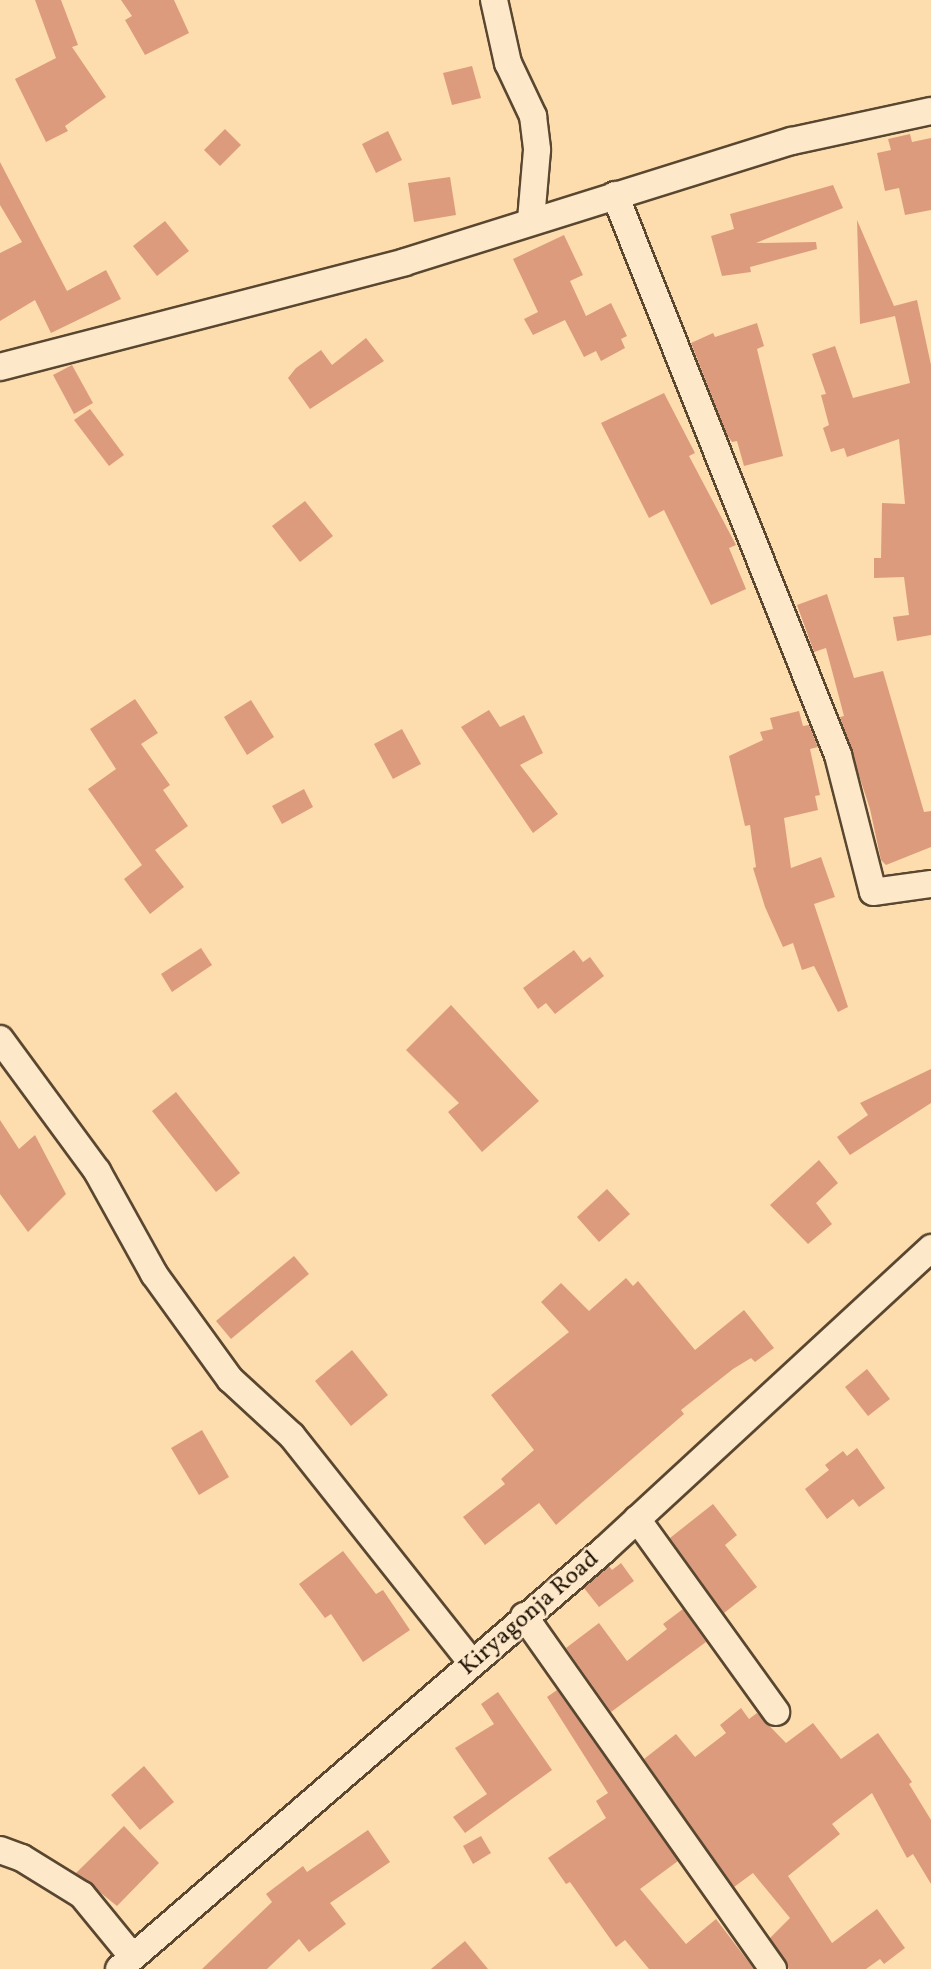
<!DOCTYPE html>
<html>
<head>
<meta charset="utf-8">
<style>
	body { margin:0 }
	#map { position:relative; width:931px; height:1969px; overflow:hidden; background:#fddcae; font-family:Vollkorn,serif }
	div>[style] { position:absolute }
	.building>* { inset:0; background:#dd9b7e }
	.roads { filter:drop-shadow(2px 0 #594730) drop-shadow(-2px 0 #594730) drop-shadow(0 2px #594730) drop-shadow(0 -2px #594730) }
	.minor>* { height:26px; margin:-13px; padding:0 13px; transform-origin:13px; border-radius:13px; background:#fee8ca }
	span { translate:-50% -50%; white-space:nowrap; text-align:center; line-height:1.15; -webkit-text-stroke:5px #fee8ca; paint-order:stroke }
	.street-label { font-size:24px; color:#221506 }
</style>
</head>
<body>
<div id="map">
	<div class="building">
		<i style="clip-path:polygon(35px 0,61px 0,78px 45px,72px 47px,106px 97px,65px 126px,68px 131px,46px 142px,15px 79px,56px 58px)"></i>
		<i style="clip-path:polygon(121px 0,174px 0,189px 33px,145px 55px,125px 20px,132px 16px)"></i>
		<i style="clip-path:polygon(472px 66px,481px 98px,452px 105px,443px 73px)"></i>
		<i style="clip-path:polygon(225px 129px,241px 145px,220px 166px,204px 150px)"></i>
		<i style="clip-path:polygon(388px 131px,402px 160px,376px 173px,362px 144px)"></i>
		<i style="clip-path:polygon(910px 134px,912px 142px,931px 138px,931px 210px,905px 215px,899px 188px,885px 191px,877px 153px,891px 150px,888px 139px)"></i>
		<i style="clip-path:polygon(0 162px,67px 291px,106px 270px,121px 299px,51px 333px,35px 300px,0 321px,0 253px,22px 242px,0 205px)"></i>
		<i style="clip-path:polygon(450px 177px,456px 215px,414px 222px,408px 183px)"></i>
		<i style="clip-path:polygon(833px 185px,843px 208px,756px 243px,816px 242px,817px 249px,750px 267px,751px 272px,722px 276px,711px 236px,734px 229px,730px 214px)"></i>
		<i style="clip-path:polygon(857px 220px,894px 306px,917px 300px,931px 365px,931px 635px,897px 641px,893px 617px,909px 615px,904px 577px,874px 578px,874px 558px,881px 558px,882px 503px,905px 504px,899px 439px,847px 457px,844px 448px,831px 452px,823px 428px,829px 425px,821px 395px,826px 394px,812px 354px,835px 346px,853px 398px,910px 383px,895px 316px,860px 324px)"></i>
		<i style="clip-path:polygon(165px 221px,189px 251px,157px 276px,133px 246px)"></i>
		<i style="clip-path:polygon(564px 235px,583px 275px,570px 281px,586px 316px,611px 303px,627px 336px,621px 339px,625px 348px,601px 361px,596px 351px,584px 357px,565px 320px,533px 335px,524px 319px,538px 312px,513px 259px)"></i>
		<i style="clip-path:polygon(757px 323px,764px 346px,757px 349px,783px 456px,744px 466px,737px 441px,732px 442px,727px 435px,691px 343px,713px 333px,715px 337px)"></i>
		<i style="clip-path:polygon(366px 338px,384px 361px,310px 409px,288px 378px,296px 368px,321px 350px,332px 365px)"></i>
		<i style="clip-path:polygon(72px 365px,93px 403px,74px 414px,53px 375px)"></i>
		<i style="clip-path:polygon(664px 393px,695px 453px,689px 456px,736px 545px,729px 548px,746px 589px,711px 605px,664px 510px,649px 518px,601px 423px)"></i>
		<i style="clip-path:polygon(90px 409px,124px 455px,109px 466px,74px 420px)"></i>
		<i style="clip-path:polygon(305px 501px,333px 536px,300px 562px,272px 526px)"></i>
		<i style="clip-path:polygon(827px 594px,854px 678px,883px 671px,924px 812px,931px 811px,931px 847px,886px 865px,881px 860px,870px 809px,840px 717px,844px 716px,826px 648px,814px 652px,797px 605px)"></i>
		<i style="clip-path:polygon(135px 699px,158px 733px,141px 744px,170px 785px,163px 790px,188px 826px,155px 850px,184px 887px,150px 914px,124px 879px,142px 865px,88px 789px,116px 769px,90px 729px)"></i>
		<i style="clip-path:polygon(251px 700px,274px 737px,247px 755px,224px 717px)"></i>
		<i style="clip-path:polygon(489px 710px,500px 727px,524px 715px,543px 753px,520px 765px,558px 814px,533px 833px,461px 727px)"></i>
		<i style="clip-path:polygon(799px 711px,803px 726px,809px 725px,818px 747px,810px 749px,820px 795px,815px 796px,818px 810px,784px 818px,791px 868px,821px 857px,835px 897px,814px 904px,848px 1007px,838px 1012px,814px 966px,802px 970px,793px 943px,783px 947px,765px 907px,753px 868px,756px 867px,750px 825px,745px 826px,729px 756px,763px 740px,760px 732px,773px 729px,770px 718px)"></i>
		<i style="clip-path:polygon(402px 729px,421px 764px,393px 779px,374px 744px)"></i>
		<i style="clip-path:polygon(304px 789px,313px 807px,282px 824px,272px 806px)"></i>
		<i style="clip-path:polygon(201px 948px,212px 965px,172px 992px,161px 974px)"></i>
		<i style="clip-path:polygon(574px 950px,583px 962px,590px 957px,604px 976px,555px 1014px,546px 1003px,538px 1009px,523px 988px)"></i>
		<i style="clip-path:polygon(451px 1005px,539px 1101px,482px 1152px,448px 1112px,459px 1103px,406px 1050px)"></i>
		<i style="clip-path:polygon(931px 1069px,931px 1103px,850px 1155px,837px 1137px,868px 1115px,860px 1103px)"></i>
		<i style="clip-path:polygon(176px 1092px,240px 1173px,216px 1192px,152px 1111px)"></i>
		<i style="clip-path:polygon(0 1120px,19px 1149px,35px 1135px,66px 1194px,28px 1232px,0 1194px)"></i>
		<i style="clip-path:polygon(819px 1160px,838px 1183px,816px 1203px,832px 1224px,808px 1244px,770px 1205px)"></i>
		<i style="clip-path:polygon(607px 1189px,630px 1214px,599px 1242px,577px 1217px)"></i>
		<i style="clip-path:polygon(294px 1256px,309px 1274px,231px 1339px,216px 1321px)"></i>
		<i style="clip-path:polygon(626px 1278px,633px 1286px,638px 1281px,695px 1350px,744px 1310px,774px 1348px,755px 1362px,751px 1358px,733px 1369px,681px 1410px,684px 1414px,556px 1525px,539px 1503px,485px 1545px,463px 1517px,505px 1484px,501px 1479px,534px 1450px,491px 1395px,569px 1332px,541px 1302px,561px 1283px,589px 1311px)"></i>
		<i style="clip-path:polygon(352px 1350px,388px 1395px,351px 1426px,315px 1381px)"></i>
		<i style="clip-path:polygon(867px 1369px,890px 1399px,868px 1416px,845px 1387px)"></i>
		<i style="clip-path:polygon(202px 1430px,229px 1477px,199px 1495px,171px 1448px)"></i>
		<i style="clip-path:polygon(857px 1448px,885px 1488px,859px 1507px,853px 1499px,827px 1519px,805px 1489px,829px 1470px,825px 1465px,843px 1451px,847px 1456px)"></i>
		<i style="clip-path:polygon(713px 1504px,737px 1535px,725px 1545px,757px 1587px,724px 1613px,670px 1538px)"></i>
		<i style="clip-path:polygon(343px 1551px,376px 1594px,383px 1590px,410px 1630px,363px 1662px,331px 1614px,325px 1618px,299px 1584px)"></i>
		<i style="clip-path:polygon(621px 1563px,634px 1581px,599px 1607px,584px 1588px,609px 1566px,612px 1570px)"></i>
		<i style="clip-path:polygon(683px 1609px,706px 1642px,611px 1712px,566px 1648px,599px 1623px,627px 1661px,667px 1629px,663px 1624px)"></i>
		<i style="clip-path:polygon(557px 1690px,678px 1861px,640px 1889px,686px 1944px,716px 1919px,754px 1969px,649px 1969px,625px 1940px,616px 1947px,570px 1882px,566px 1884px,548px 1858px,606px 1818px,596px 1801px,608px 1793px,547px 1697px)"></i>
		<i style="clip-path:polygon(498px 1692px,552px 1770px,465px 1833px,453px 1817px,487px 1794px,455px 1748px,494px 1724px,481px 1704px)"></i>
		<i style="clip-path:polygon(741px 1708px,749px 1719px,757px 1713px,786px 1743px,813px 1723px,841px 1759px,878px 1733px,912px 1782px,909px 1784px,931px 1820px,931px 1884px,913px 1854px,907px 1858px,872px 1793px,832px 1824px,840px 1834px,788px 1876px,832px 1943px,877px 1909px,905px 1948px,884px 1964px,880px 1959px,866px 1969px,789px 1969px,770px 1938px,790px 1918px,753px 1873px,734px 1887px,644px 1759px,676px 1734px,695px 1757px,726px 1733px,720px 1725px)"></i>
		<i style="clip-path:polygon(144px 1766px,174px 1802px,140px 1830px,111px 1795px)"></i>
		<i style="clip-path:polygon(124px 1826px,159px 1863px,117px 1906px,76px 1873px)"></i>
		<i style="clip-path:polygon(368px 1830px,390px 1862px,330px 1903px,346px 1924px,309px 1952px,299px 1939px,267px 1969px,202px 1969px,272px 1902px,266px 1894px,303px 1866px,307px 1872px)"></i>
		<i style="clip-path:polygon(481px 1836px,491px 1853px,473px 1864px,463px 1846px)"></i>
		<i style="clip-path:polygon(465px 1941px,488px 1969px,431px 1969px)"></i>
	</div>
	<div class="roads">
		<div class="minor">
			<i style="left:494px;top:0;width:65px;rotate:77.5deg"></i>
			<i style="left:508px;top:63px;width:59px;rotate:64.7deg"></i>
			<i style="left:533px;top:116px;width:34px;rotate:83deg"></i>
			<i style="left:537px;top:150px;width:70px;rotate:94.9deg"></i>
			<i style="left:615px;top:195px;width:603px;rotate:68.29deg"></i>
			<i style="left:838px;top:755px;width:141px;rotate:75.7deg"></i>
			<i style="left:873px;top:892px;width:59px;rotate:-7.9deg"></i>
			<i style="left:0;top:367px;width:418px;rotate:-14.5deg"></i>
			<i style="left:405px;top:262px;width:405px;rotate:-17.4deg"></i>
			<i style="left:792px;top:141px;width:142px;rotate:-12.2deg"></i>
			<i style="left:0;top:1039px;width:164px;rotate:53.7deg"></i>
			<i style="left:97px;top:1171px;width:118px;rotate:61deg"></i>
			<i style="left:154px;top:1274px;width:130px;rotate:54.1deg"></i>
			<i style="left:230px;top:1379px;width:84px;rotate:42.6deg"></i>
			<i style="left:292px;top:1436px;width:290px;rotate:51.6deg"></i>
			<i style="left:637px;top:1519px;width:238px;rotate:54.2deg"></i>
			<i style="left:524px;top:1616px;width:432px;rotate:54.8deg"></i>
			<i style="left:0;top:1850px;width:23px;rotate:20deg"></i>
			<i style="left:22px;top:1858px;width:70px;rotate:31.7deg"></i>
			<i style="left:82px;top:1895px;width:79px;rotate:50.7deg"></i>
			<i style="left:119px;top:1969px;width:640px;rotate:-40.82deg"></i>
			<i style="left:603px;top:1551px;width:447px;rotate:-42.7deg"></i>
		</div>
	</div>
	<div class="street-label">
		<span style="left:530px;top:1614px;rotate:-41deg">Kiryagonja Road</span>
	</div>
</div>
</body>
</html>
